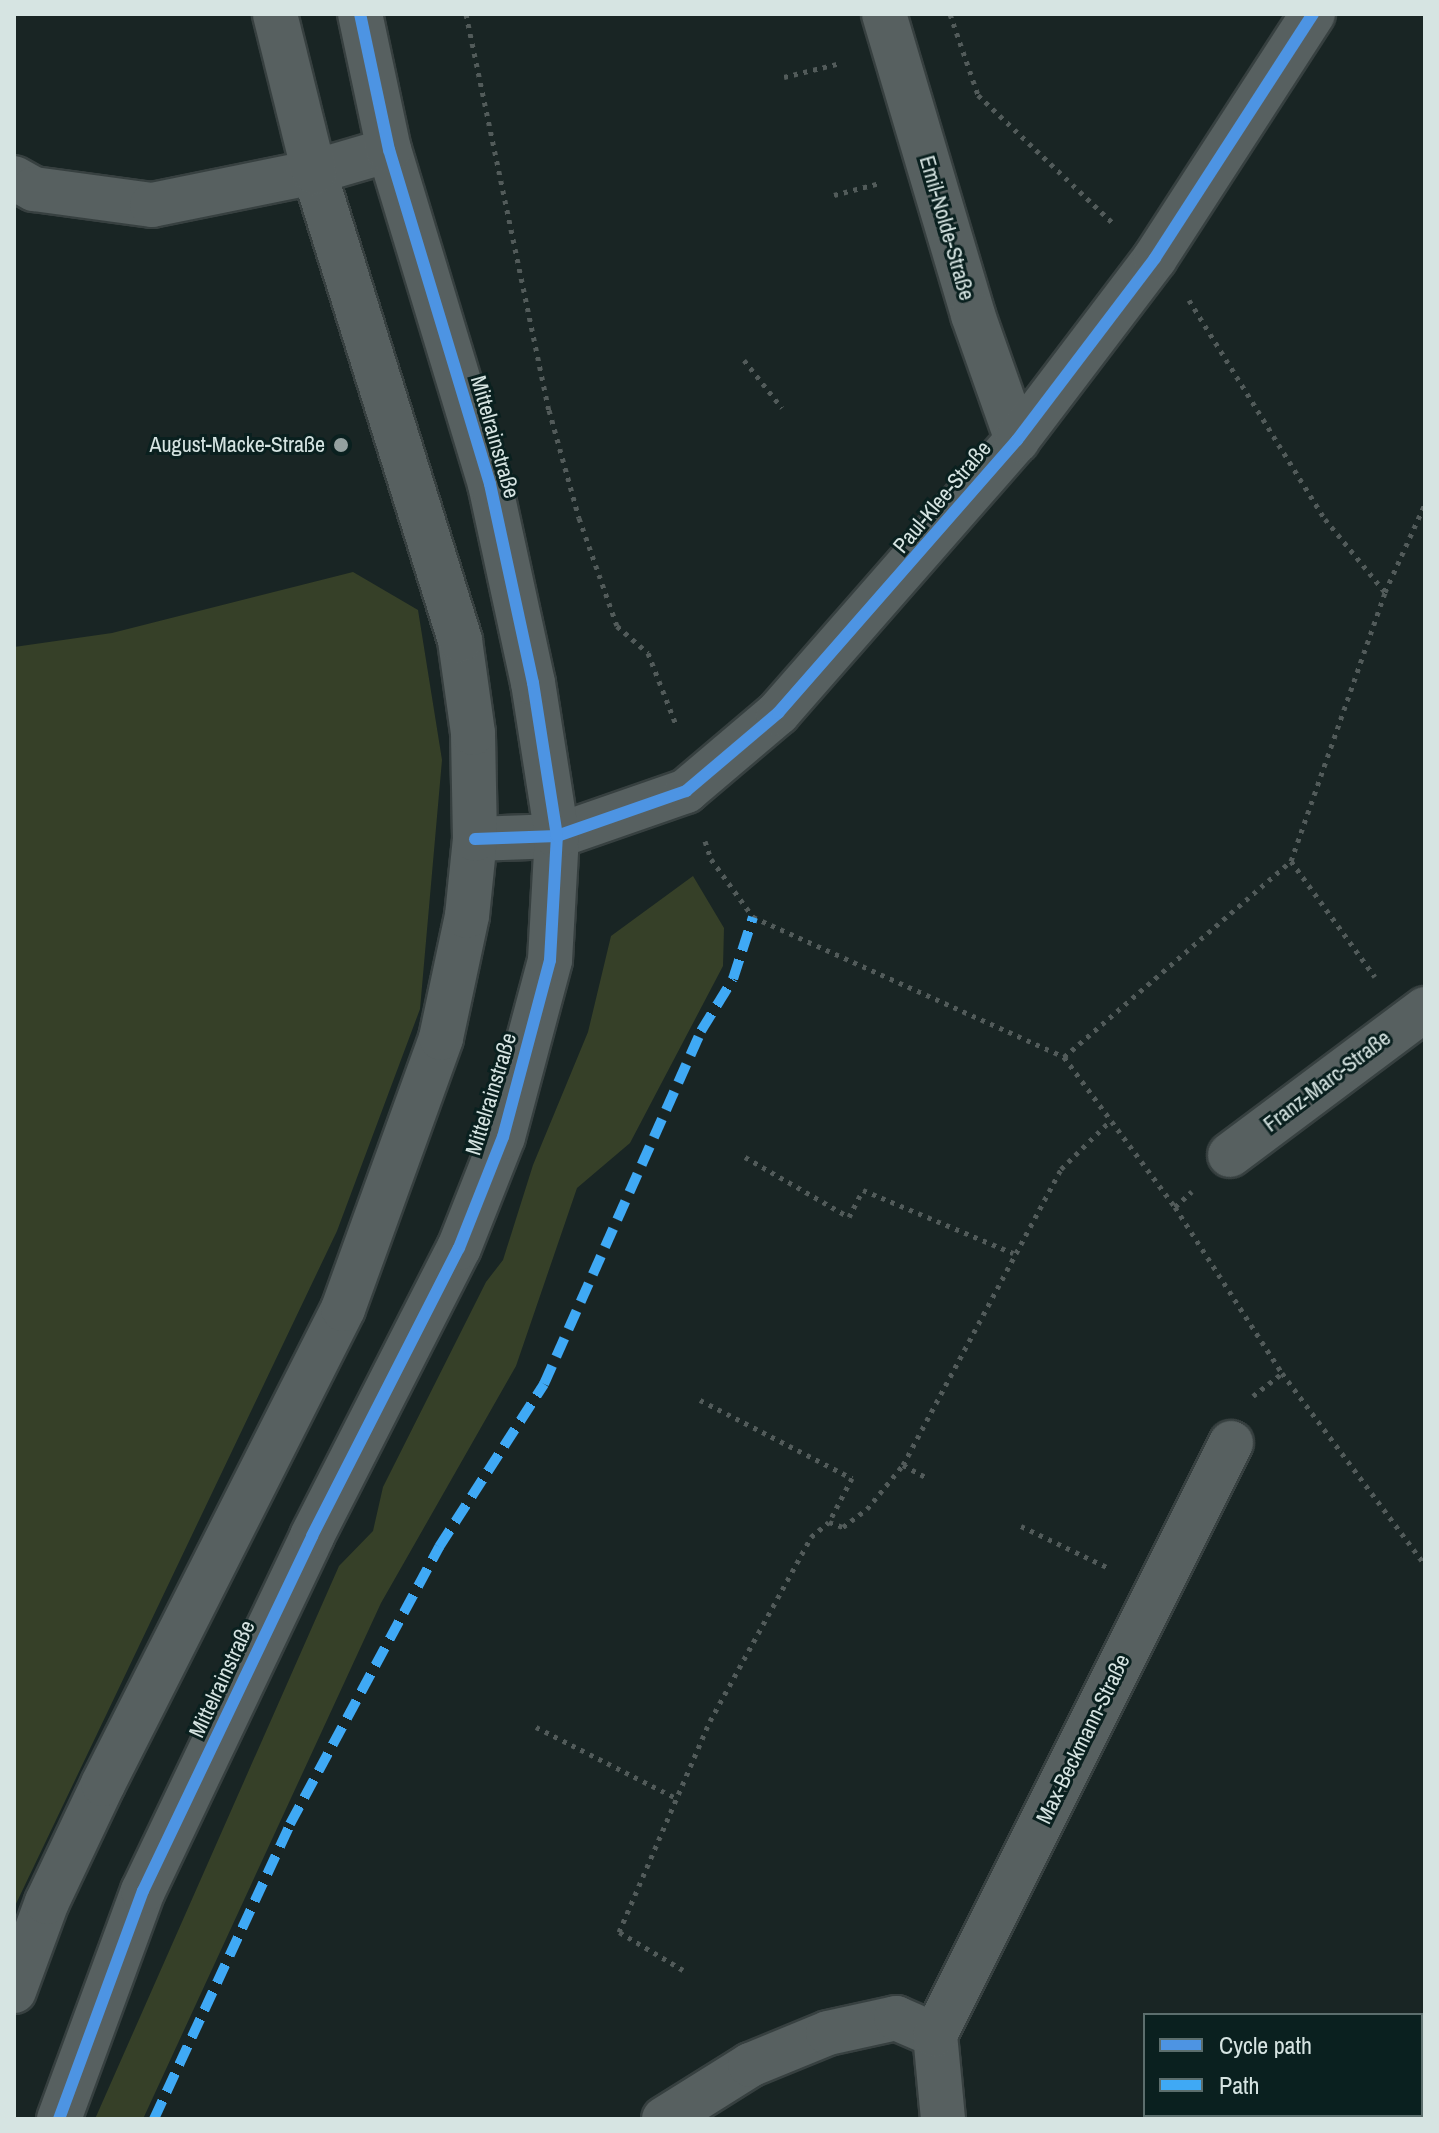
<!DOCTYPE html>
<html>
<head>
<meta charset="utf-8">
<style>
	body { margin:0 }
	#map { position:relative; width:1439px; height:2133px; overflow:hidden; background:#192524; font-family:"Archivo Narrow",sans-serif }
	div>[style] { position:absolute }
	.green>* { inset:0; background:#364028 }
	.path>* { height:5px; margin-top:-2.5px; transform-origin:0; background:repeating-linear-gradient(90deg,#525b5a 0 4px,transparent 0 10px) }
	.roads { filter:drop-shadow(2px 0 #374040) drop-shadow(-2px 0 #374040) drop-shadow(0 2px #374040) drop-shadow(0 -2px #374040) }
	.minor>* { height:44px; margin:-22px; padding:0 22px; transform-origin:22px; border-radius:22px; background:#576060 }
	.tertiary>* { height:44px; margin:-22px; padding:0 22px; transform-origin:22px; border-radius:22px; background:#576060 }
	.quiet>* { height:10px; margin-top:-5px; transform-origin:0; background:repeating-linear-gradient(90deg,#3fa9f5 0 20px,transparent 0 30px) }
	.cycleway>* { height:12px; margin:-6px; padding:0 6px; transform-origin:6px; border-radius:6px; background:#4d94e3 }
	.dots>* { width:22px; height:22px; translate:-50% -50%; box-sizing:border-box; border:4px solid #0a201f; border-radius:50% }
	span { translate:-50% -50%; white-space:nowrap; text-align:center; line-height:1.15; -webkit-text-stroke:6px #0a201f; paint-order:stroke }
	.street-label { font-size:22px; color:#d6e4e2 }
	.poi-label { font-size:22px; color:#d6e4e2 }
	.right { translate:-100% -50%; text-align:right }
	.frame { position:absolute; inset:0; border:16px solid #d6e4e2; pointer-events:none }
	.legend { position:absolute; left:1143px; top:2013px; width:280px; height:104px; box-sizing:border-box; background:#0a201f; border:2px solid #5c6e6d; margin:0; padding:10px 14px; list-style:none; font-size:24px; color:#d6e4e2 }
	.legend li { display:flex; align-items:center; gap:16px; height:40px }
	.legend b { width:40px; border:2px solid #5c6e6d }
</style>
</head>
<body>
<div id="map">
	<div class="green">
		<i style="clip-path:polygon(353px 572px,418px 610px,442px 760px,420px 1009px,337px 1231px,14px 1908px,14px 647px,112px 633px)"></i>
		<i style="clip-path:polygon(693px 876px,724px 928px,723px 966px,630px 1143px,577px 1188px,516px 1366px,381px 1603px,143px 2119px,95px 2119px,339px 1566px,373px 1531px,383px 1487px,486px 1282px,503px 1260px,533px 1165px,588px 1032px,611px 936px)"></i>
	</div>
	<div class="path">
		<i style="left:466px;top:14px;width:405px;rotate:78.2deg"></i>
		<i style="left:549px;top:410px;width:112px;rotate:74.5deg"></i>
		<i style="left:579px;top:518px;width:114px;rotate:70.6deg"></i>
		<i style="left:617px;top:626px;width:41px;rotate:41.1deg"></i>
		<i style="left:648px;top:653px;width:79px;rotate:68.6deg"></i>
		<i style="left:950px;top:14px;width:86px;rotate:70.9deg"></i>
		<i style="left:978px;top:95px;width:185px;rotate:43.5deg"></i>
		<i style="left:784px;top:77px;width:59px;rotate:-13.8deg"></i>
		<i style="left:834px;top:195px;width:48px;rotate:-14.6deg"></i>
		<i style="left:1189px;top:300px;width:258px;rotate:58.2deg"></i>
		<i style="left:1325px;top:519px;width:94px;rotate:50.6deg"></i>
		<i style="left:744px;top:360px;width:61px;rotate:51.6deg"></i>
		<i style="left:705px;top:841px;width:19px;rotate:72deg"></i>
		<i style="left:711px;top:859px;width:72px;rotate:54.1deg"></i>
		<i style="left:753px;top:917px;width:341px;rotate:24.2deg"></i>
		<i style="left:1064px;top:1057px;width:187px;rotate:53.5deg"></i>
		<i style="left:1175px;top:1207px;width:197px;rotate:57.2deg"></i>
		<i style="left:1282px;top:1373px;width:239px;rotate:53.3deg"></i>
		<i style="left:1291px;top:861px;width:143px;rotate:54.1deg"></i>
		<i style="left:1064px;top:1057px;width:300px;rotate:-40.8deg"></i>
		<i style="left:1291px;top:861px;width:285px;rotate:-70.7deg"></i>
		<i style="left:1385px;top:592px;width:97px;rotate:-65.6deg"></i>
		<i style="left:745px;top:1157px;width:120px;rotate:30deg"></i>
		<i style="left:849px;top:1217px;width:30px;rotate:-63deg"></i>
		<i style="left:863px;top:1190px;width:163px;rotate:22.8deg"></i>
		<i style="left:1175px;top:1207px;width:23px;rotate:-43deg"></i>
		<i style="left:1253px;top:1396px;width:37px;rotate:-38deg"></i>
		<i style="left:700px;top:1400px;width:171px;rotate:27.2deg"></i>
		<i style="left:852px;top:1478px;width:50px;rotate:117.6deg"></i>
		<i style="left:829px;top:1522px;width:15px;rotate:20deg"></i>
		<i style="left:843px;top:1527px;width:30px;rotate:-37deg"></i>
		<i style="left:867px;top:1509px;width:57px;rotate:-50.7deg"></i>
		<i style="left:903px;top:1465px;width:336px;rotate:-61.9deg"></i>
		<i style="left:1061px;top:1169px;width:70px;rotate:-44.4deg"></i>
		<i style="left:903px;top:1465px;width:26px;rotate:28deg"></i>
		<i style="left:1021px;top:1526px;width:95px;rotate:25.5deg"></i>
		<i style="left:536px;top:1727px;width:155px;rotate:26.9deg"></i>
		<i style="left:683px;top:1970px;width:74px;rotate:-149.3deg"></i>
		<i style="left:619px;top:1932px;width:230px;rotate:-66.7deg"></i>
		<i style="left:710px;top:1721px;width:210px;rotate:-61.2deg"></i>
		<i style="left:811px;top:1537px;width:23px;rotate:-40deg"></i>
	</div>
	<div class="roads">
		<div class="minor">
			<i style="left:884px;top:14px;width:314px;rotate:73.5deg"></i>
			<i style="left:973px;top:315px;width:133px;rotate:70.6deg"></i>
			<i style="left:14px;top:178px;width:23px;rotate:29deg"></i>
			<i style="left:34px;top:189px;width:119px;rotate:7.7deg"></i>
			<i style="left:152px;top:205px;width:165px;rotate:-11.5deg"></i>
			<i style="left:314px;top:172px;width:78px;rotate:-16.3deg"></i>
			<i style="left:475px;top:839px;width:82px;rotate:-2.1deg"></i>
			<i style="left:557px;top:836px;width:137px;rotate:-19.2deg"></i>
			<i style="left:686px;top:791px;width:121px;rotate:-40.3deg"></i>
			<i style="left:778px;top:713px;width:363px;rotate:-48.8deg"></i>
			<i style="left:1017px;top:440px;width:228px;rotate:-52.8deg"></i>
			<i style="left:1155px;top:258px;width:291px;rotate:-57.1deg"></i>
			<i style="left:1230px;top:1155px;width:244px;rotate:-36.8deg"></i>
			<i style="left:664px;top:2119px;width:102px;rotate:-32.1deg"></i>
			<i style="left:750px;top:2065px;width:84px;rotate:-22.3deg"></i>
			<i style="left:828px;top:2033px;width:70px;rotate:-12.4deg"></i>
			<i style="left:896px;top:2018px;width:43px;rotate:23.6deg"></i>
			<i style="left:943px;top:2119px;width:84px;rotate:-95.4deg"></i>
			<i style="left:935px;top:2035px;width:662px;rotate:-63.43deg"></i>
		</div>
		<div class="tertiary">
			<i style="left:14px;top:1991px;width:95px;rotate:-69.7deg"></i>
			<i style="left:47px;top:1902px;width:131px;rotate:-64.6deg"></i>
			<i style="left:103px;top:1784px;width:532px;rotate:-63.19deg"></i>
			<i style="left:343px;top:1309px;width:288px;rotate:-70.1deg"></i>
			<i style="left:441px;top:1038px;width:125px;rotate:-78deg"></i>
			<i style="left:467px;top:916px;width:77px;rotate:-84.1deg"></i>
			<i style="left:475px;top:839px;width:106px;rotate:-91.1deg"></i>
			<i style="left:473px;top:733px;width:94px;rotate:-98deg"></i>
			<i style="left:460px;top:640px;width:490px;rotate:-107.3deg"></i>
			<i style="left:314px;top:172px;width:163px;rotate:-103.9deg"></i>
			<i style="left:59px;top:2119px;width:243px;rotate:-69.8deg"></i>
			<i style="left:143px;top:1891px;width:393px;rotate:-64.5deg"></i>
			<i style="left:312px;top:1536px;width:323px;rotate:-63deg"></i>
			<i style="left:459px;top:1248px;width:119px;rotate:-68.4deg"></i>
			<i style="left:503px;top:1137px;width:183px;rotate:-75.1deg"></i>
			<i style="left:550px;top:960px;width:124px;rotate:-86.8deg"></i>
			<i style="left:557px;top:836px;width:155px;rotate:-98.9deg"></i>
			<i style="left:533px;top:683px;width:204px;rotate:-102.2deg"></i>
			<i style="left:490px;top:484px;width:349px;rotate:-106.8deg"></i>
			<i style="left:389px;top:150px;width:139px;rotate:-102deg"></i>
		</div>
	</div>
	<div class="quiet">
		<i style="left:154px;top:2119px;width:325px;rotate:-65.2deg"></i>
		<i style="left:290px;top:1824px;width:315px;rotate:-61.7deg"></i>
		<i style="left:439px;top:1547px;width:194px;rotate:-57.2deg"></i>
		<i style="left:544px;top:1384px;width:386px;rotate:-66deg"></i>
		<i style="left:701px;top:1031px;width:61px;rotate:-58.4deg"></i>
		<i style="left:733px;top:979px;width:65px;rotate:-72.1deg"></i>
	</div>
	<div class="cycleway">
		<i style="left:475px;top:839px;width:82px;rotate:-2.1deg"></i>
		<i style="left:557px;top:836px;width:137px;rotate:-19.2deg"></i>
		<i style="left:686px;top:791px;width:121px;rotate:-40.3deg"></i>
		<i style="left:778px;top:713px;width:363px;rotate:-48.8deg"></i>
		<i style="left:1017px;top:440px;width:228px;rotate:-52.8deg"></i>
		<i style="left:1155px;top:258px;width:291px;rotate:-57.1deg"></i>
		<i style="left:59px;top:2119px;width:243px;rotate:-69.8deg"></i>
		<i style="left:143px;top:1891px;width:393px;rotate:-64.5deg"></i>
		<i style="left:312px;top:1536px;width:323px;rotate:-63deg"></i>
		<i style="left:459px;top:1248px;width:119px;rotate:-68.4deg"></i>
		<i style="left:503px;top:1137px;width:183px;rotate:-75.1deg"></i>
		<i style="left:550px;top:960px;width:124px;rotate:-86.8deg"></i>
		<i style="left:557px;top:836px;width:155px;rotate:-98.9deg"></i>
		<i style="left:533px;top:683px;width:204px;rotate:-102.2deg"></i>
		<i style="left:490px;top:484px;width:349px;rotate:-106.8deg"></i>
		<i style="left:389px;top:150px;width:139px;rotate:-102deg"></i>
	</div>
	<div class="dots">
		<i style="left:341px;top:445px;background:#94a1a0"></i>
	</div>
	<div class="street-label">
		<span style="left:947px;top:228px;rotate:74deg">Emil-Nolde-Straße</span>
		<span style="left:495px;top:437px;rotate:74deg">Mittelrainstraße</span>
		<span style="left:942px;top:497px;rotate:-50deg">Paul-Klee-Straße</span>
		<span style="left:1327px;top:1081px;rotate:-37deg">Franz-Marc-Straße</span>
		<span style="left:491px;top:1094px;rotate:-73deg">Mittelrainstraße</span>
		<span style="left:222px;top:1679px;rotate:-65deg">Mittelrainstraße</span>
		<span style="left:1083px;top:1739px;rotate:-64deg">Max-Beckmann-Straße</span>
	</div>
	<div class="poi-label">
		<span class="right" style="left:325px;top:445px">August-Macke-Straße</span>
	</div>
	<div class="frame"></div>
	<ul class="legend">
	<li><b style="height:10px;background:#4d94e3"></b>Cycle path</li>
	<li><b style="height:10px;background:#3fa9f5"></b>Path</li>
	</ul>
</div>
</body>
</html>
